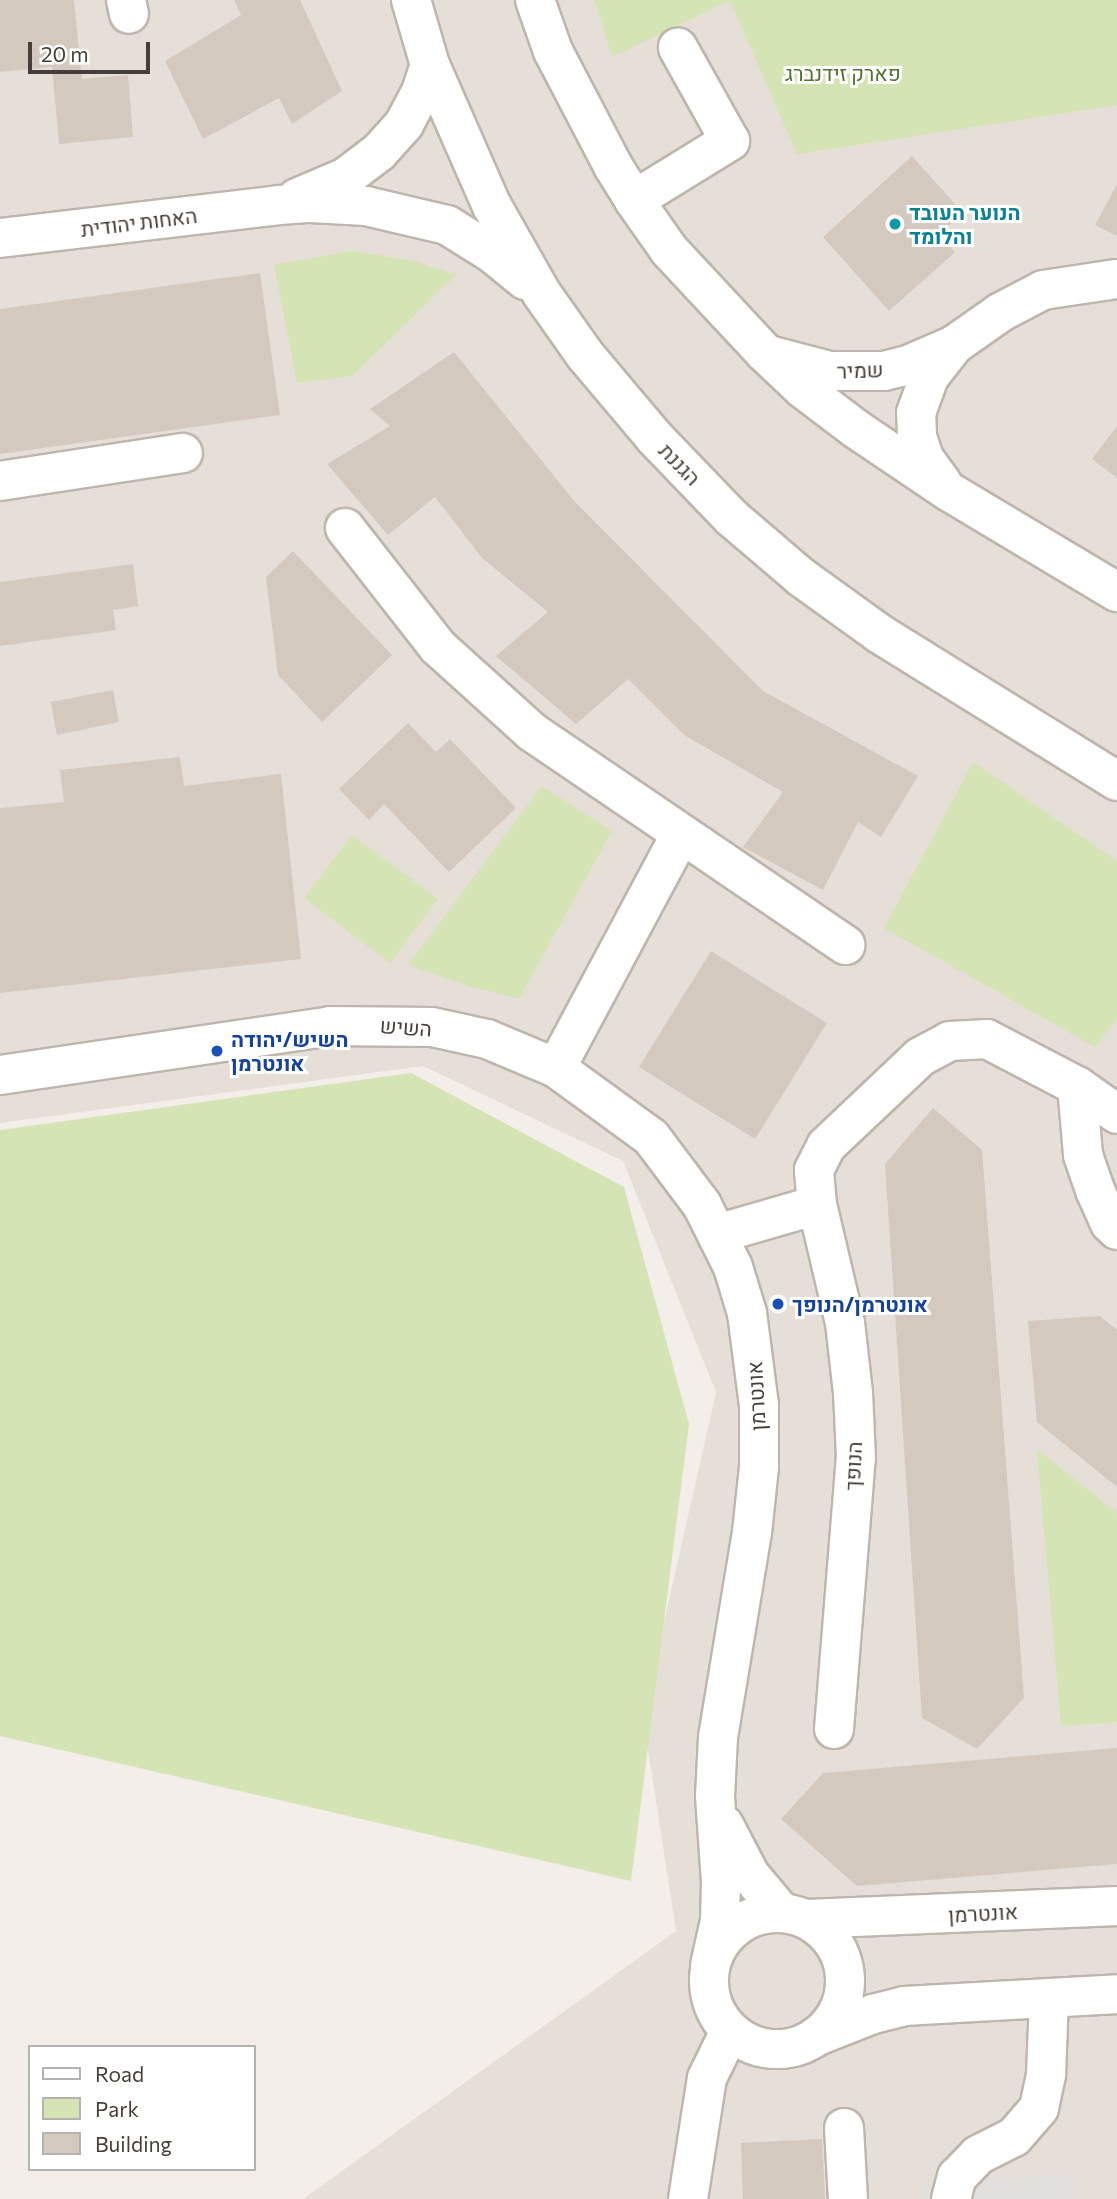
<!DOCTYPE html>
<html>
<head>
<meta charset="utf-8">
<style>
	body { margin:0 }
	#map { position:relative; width:1117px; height:2199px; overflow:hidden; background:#f3eee9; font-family:Commissioner,Heebo,sans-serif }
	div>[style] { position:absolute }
	.residential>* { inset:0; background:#e6dfd7 }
	.green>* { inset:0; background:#d5e4b5 }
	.parking>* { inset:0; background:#e2dfdd }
	.building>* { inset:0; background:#d4c9bf }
	.roads { filter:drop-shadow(2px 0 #beb5ac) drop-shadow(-2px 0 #beb5ac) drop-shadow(0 2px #beb5ac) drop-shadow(0 -2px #beb5ac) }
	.minor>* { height:38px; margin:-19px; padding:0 19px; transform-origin:19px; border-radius:19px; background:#fff }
	.minor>.ring { margin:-19px; padding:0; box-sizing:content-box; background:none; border:38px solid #fff; border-radius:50% }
	.dots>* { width:19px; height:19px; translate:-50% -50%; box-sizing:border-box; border:4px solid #fff; border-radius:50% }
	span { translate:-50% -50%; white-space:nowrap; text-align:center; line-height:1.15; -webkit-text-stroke:6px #fff; paint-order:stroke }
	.park-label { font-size:21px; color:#52732f }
	.culture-label { font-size:21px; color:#0d838f; font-weight:700 }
	.left { translate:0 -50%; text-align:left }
	.street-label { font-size:21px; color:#463e38 }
	.transit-label { font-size:21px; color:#164399; font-weight:700 }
	.legend { position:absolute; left:28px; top:2045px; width:228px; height:126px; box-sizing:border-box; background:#fff; border:2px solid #b5b2af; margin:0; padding:9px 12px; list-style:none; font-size:21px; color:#463e38 }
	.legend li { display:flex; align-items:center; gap:14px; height:35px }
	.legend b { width:35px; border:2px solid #b5b2af }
	.scale { position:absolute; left:28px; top:42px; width:122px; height:32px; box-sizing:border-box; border:4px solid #463e38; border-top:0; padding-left:9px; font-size:21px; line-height:24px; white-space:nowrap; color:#463e38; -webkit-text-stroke:5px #fff; paint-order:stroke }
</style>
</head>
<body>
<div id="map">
	<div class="residential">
		<i style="clip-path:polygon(0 0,1117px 0,1117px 2199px,303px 2199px,676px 1931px,643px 1716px,716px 1392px,623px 1161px,423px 1066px,0 1123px)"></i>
	</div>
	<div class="green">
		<i style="clip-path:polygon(594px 0,1117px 0,1117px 105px,797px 154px,730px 1px,612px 57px)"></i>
		<i style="clip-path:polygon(353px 251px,414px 261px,456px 275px,352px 376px,297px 383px,274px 265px)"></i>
		<i style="clip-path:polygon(973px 762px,1117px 861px,1117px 1019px,1095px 1047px,884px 928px)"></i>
		<i style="clip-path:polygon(542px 786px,612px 831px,519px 999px,471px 987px,408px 965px)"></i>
		<i style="clip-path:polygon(352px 835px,438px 899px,390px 963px,304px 898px)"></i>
		<i style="clip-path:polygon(411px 1073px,624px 1187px,689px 1424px,631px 1881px,0 1736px,0 1130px)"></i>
		<i style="clip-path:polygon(1037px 1449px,1117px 1513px,1117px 1722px,1061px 1726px)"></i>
	</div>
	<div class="parking">
		<i style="clip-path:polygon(1084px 2175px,1084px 2199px,920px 2199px,920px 2180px)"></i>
	</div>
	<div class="building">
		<i style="clip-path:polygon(0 0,74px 0,82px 79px,128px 75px,133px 137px,59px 144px,52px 67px,0 72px)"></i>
		<i style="clip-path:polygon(234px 0,300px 0,342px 91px,292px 124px,279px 98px,203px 139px,165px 61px,241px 15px)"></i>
		<i style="clip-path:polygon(912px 156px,963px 213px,939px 235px,955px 252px,889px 311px,823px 237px)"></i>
		<i style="clip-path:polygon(1117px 184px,1117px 236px,1095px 225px)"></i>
		<i style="clip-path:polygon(260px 273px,280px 415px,0 454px,0 309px)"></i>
		<i style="clip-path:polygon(454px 352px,575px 502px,763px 691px,918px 776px,881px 837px,858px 822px,823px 890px,743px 847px,783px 792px,684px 735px,628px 679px,576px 724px,496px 656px,548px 612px,482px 558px,435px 497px,388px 535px,327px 464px,390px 426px,370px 409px)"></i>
		<i style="clip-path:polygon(1117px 426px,1117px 478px,1092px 459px)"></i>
		<i style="clip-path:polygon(293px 551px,392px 655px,322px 722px,278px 675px,266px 577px)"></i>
		<i style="clip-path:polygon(133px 564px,138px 606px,113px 610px,116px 630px,0 646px,0 582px)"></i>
		<i style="clip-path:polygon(113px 690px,119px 722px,57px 735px,51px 702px)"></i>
		<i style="clip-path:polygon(408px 723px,436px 752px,450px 739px,516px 808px,449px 872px,384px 804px,369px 820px,339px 789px)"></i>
		<i style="clip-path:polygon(180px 757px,184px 786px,281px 774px,301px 959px,0 993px,0 808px,64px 802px,60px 770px)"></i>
		<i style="clip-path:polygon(711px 951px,827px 1023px,755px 1139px,639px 1067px)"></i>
		<i style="clip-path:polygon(933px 1108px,982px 1150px,1024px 1698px,977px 1749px,922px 1718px,885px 1164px)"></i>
		<i style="clip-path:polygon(1100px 1316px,1117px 1330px,1117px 1487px,1037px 1422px,1028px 1321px)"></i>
		<i style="clip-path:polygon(1117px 1748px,1117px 1864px,857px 1886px,781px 1819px,823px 1773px)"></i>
		<i style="clip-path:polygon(822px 2139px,825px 2199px,743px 2199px,741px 2143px)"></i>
	</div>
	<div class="roads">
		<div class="minor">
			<i style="left:126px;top:0;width:14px;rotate:78deg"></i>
			<i style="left:411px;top:0;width:68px;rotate:73.7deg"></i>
			<i style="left:430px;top:65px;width:154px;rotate:66.3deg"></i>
			<i style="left:492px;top:206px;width:101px;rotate:60.4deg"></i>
			<i style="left:542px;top:294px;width:75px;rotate:54.8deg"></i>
			<i style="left:585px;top:355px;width:107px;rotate:49.9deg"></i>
			<i style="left:654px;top:437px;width:112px;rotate:46.1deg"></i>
			<i style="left:732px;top:518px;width:91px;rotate:40.5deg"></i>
			<i style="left:801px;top:577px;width:97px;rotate:35.8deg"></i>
			<i style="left:880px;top:634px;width:279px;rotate:31.8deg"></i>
			<i style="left:535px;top:0;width:54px;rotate:70.6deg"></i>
			<i style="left:553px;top:51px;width:130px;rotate:62.4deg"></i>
			<i style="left:613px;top:166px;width:40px;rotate:58deg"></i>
			<i style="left:634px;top:200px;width:61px;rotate:55deg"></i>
			<i style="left:669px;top:250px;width:141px;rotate:47deg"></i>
			<i style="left:765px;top:353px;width:51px;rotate:43.4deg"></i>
			<i style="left:802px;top:388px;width:68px;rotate:37.2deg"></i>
			<i style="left:856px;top:429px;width:111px;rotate:34deg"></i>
			<i style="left:948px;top:491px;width:197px;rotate:30.9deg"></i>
			<i style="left:297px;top:198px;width:53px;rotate:-23.2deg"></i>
			<i style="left:346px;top:177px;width:41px;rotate:-37.1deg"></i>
			<i style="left:379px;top:152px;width:38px;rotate:-48deg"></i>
			<i style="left:404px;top:124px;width:36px;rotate:-62deg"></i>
			<i style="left:421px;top:92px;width:28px;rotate:-72deg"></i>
			<i style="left:634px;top:200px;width:113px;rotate:-31.6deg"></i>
			<i style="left:730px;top:141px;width:107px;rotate:-119.2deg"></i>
			<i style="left:0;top:238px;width:281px;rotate:-6.7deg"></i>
			<i style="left:279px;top:205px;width:32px;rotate:-4deg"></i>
			<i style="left:311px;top:203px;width:55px;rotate:3.1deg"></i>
			<i style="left:366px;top:206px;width:83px;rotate:13.2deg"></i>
			<i style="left:447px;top:225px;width:53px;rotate:31.9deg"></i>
			<i style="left:492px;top:253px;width:43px;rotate:39.3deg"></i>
			<i style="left:772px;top:356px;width:59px;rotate:14.7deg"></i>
			<i style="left:829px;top:371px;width:55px"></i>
			<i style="left:884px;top:371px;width:25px;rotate:-14deg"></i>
			<i style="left:908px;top:365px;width:50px;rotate:-23.5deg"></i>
			<i style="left:954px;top:345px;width:57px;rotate:-35.1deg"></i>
			<i style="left:1001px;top:312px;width:47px;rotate:-27.6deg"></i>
			<i style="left:1043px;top:290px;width:75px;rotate:-8.5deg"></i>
			<i style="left:0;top:481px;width:185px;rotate:-8.7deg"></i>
			<i style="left:942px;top:483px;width:31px;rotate:-126deg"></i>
			<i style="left:924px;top:458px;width:23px;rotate:-108deg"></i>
			<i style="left:917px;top:436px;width:23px;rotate:-92deg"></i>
			<i style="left:916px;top:413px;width:38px;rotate:-70deg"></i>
			<i style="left:929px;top:377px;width:41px;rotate:-52deg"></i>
			<i style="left:345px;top:528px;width:151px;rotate:52deg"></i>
			<i style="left:438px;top:647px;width:127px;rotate:42.1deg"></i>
			<i style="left:532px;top:732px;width:379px;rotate:34.2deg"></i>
			<i style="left:556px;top:1068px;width:265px;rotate:-61.9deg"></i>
			<i style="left:0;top:1075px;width:334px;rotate:-8.4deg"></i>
			<i style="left:330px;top:1026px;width:102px;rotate:0.6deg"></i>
			<i style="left:432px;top:1027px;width:56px;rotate:12.3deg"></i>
			<i style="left:487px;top:1039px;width:75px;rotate:22.8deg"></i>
			<i style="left:556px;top:1068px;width:117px;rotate:36deg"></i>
			<i style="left:651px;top:1137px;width:85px;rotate:53.1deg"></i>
			<i style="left:702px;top:1205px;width:69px;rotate:63.4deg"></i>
			<i style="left:733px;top:1267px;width:48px;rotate:73.1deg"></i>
			<i style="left:747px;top:1313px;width:93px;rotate:82.6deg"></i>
			<i style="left:759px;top:1405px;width:62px;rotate:90deg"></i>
			<i style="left:759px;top:1467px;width:65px;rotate:96.1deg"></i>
			<i style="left:752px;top:1532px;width:208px;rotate:99.4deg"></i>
			<i style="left:718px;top:1737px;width:59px;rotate:92.9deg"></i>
			<i style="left:715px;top:1796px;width:85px;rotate:86deg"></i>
			<i style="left:721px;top:1881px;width:40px;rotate:91.4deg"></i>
			<i style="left:720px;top:1921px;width:45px;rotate:102.8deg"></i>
			<i style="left:1117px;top:1114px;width:49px;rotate:-145deg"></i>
			<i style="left:1077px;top:1086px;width:69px;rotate:85deg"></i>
			<i style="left:1083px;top:1155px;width:37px;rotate:71deg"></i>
			<i style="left:1095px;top:1190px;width:36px;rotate:66deg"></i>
			<i style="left:1110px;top:1223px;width:10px;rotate:45deg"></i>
			<i style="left:717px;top:1234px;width:104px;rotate:-16.2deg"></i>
			<i style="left:834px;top:1729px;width:272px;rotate:-85.4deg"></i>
			<i style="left:856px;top:1458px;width:65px;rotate:-92.6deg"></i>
			<i style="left:853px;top:1393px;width:70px;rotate:-96.5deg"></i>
			<i style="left:845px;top:1323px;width:121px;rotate:-103.3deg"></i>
			<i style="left:817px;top:1205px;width:35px;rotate:-95deg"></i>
			<i style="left:814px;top:1170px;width:27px;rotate:-63deg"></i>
			<i style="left:826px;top:1146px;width:129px;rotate:-43.4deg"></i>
			<i style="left:920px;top:1057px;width:34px;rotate:-28deg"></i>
			<i style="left:950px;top:1041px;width:37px;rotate:-3deg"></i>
			<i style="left:987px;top:1039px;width:102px;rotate:27.6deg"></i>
			<i style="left:724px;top:1825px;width:56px;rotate:62.5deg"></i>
			<i style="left:750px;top:1875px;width:48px;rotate:50deg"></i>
			<i class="ring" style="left:709px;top:1913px;width:98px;height:98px"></i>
			<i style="left:808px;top:1919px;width:309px;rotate:-2.4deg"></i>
			<i style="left:817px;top:2036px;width:60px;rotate:-21.4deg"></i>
			<i style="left:873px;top:2014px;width:33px;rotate:-14deg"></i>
			<i style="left:905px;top:2006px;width:212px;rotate:-3.2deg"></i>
			<i style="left:844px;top:2128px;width:71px;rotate:86.8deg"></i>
			<i style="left:688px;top:2199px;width:122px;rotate:-81.1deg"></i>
			<i style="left:707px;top:2078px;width:52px;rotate:-63.9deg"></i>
			<i style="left:951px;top:2199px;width:23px;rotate:-75deg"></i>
			<i style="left:957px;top:2177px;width:30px;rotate:-46deg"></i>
			<i style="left:978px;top:2155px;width:40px;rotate:-26.6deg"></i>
			<i style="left:1014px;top:2137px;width:38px;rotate:-49deg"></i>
			<i style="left:1039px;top:2108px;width:35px;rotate:-78deg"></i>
			<i style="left:1046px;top:2074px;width:76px;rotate:-87.7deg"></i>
		</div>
	</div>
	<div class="dots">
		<i style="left:895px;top:224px;background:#0f9aa8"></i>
		<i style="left:217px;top:1051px;background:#1a4fb4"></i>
		<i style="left:778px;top:1304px;background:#1a4fb4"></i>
	</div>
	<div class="park-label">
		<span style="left:843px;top:73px">פארק זידנברג</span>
	</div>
	<div class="culture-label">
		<span class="left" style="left:909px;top:224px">הנוער העובד<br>והלומד</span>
	</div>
	<div class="street-label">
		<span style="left:139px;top:222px;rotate:-7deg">האחות יהודית</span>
		<span style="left:860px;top:370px;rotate:-2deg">שמיר</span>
		<span style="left:680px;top:464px;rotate:46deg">הגננת</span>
		<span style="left:406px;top:1027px;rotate:4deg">השיש</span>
		<span style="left:756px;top:1396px;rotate:-93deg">אונטרמן</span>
		<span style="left:853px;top:1466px;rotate:-87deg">הנופך</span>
		<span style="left:983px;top:1913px;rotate:-3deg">אונטרמן</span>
	</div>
	<div class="transit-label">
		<span class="left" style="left:231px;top:1051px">השיש/יהודה<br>אונטרמן</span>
		<span class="left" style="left:792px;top:1304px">אונטרמן/הנופך</span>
	</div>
	<ul class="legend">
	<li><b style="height:9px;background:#fff"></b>Road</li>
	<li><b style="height:19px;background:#d5e4b5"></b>Park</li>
	<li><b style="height:19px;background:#d4c9bf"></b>Building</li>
	</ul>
	<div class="scale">20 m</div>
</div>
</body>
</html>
